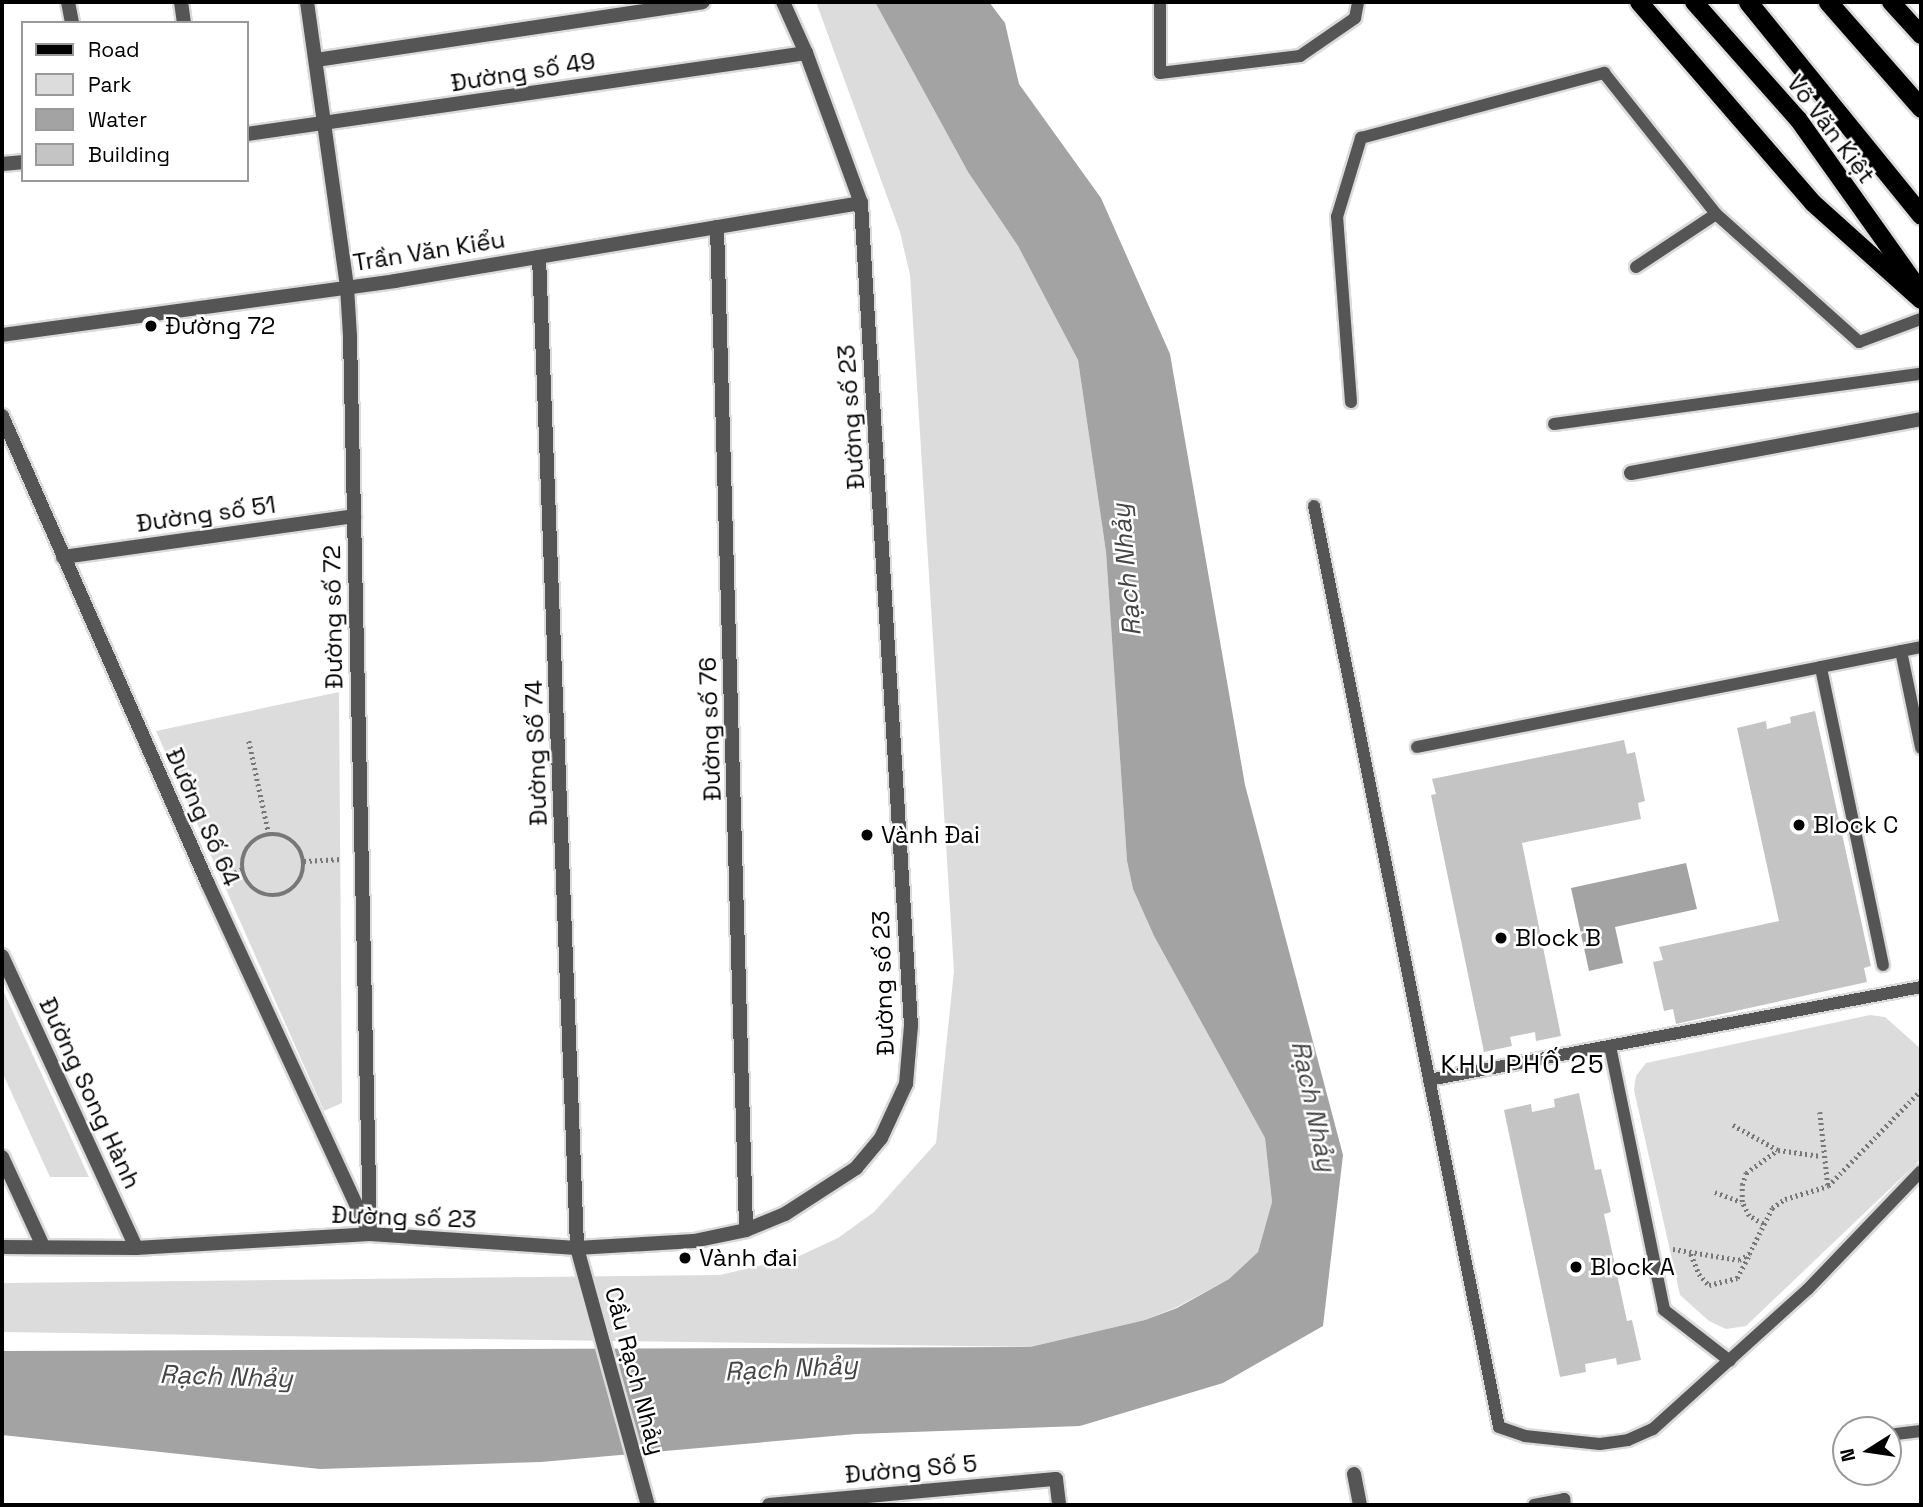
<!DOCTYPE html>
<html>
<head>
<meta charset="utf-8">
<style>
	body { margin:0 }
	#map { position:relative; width:1923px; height:1507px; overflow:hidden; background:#fff; font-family:"Space Grotesk",sans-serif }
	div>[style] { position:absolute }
	.green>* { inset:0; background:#dcdcdc }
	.water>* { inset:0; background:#a3a3a3 }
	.building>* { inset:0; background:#c4c4c4 }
	.path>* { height:4.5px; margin-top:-2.25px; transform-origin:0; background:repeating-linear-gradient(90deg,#777 0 2px,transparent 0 5.5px) }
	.path>.ring { margin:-2.25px; padding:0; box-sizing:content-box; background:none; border:4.5px solid #777; border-radius:50% }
	.roads { filter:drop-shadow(2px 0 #dbdbdb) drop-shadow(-2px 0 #dbdbdb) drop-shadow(0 2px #dbdbdb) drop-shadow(0 -2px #dbdbdb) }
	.service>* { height:12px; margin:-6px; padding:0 6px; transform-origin:6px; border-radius:6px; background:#555 }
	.minor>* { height:14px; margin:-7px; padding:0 7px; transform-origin:7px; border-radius:7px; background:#555 }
	.tertiary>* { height:14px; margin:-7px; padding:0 7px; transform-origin:7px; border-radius:7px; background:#555 }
	.primary>* { height:18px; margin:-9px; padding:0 9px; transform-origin:9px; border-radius:9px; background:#000 }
	.trunk>* { height:19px; margin:-9.5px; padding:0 9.5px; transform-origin:9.5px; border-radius:9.5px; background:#000 }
	.dots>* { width:19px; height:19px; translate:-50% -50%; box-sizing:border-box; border:4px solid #fff; border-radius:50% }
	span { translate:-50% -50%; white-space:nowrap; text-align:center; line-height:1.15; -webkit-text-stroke:5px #fff; paint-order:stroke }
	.street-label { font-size:24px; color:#000 }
	.poi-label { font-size:24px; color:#000 }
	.left { translate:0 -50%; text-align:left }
	.water-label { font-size:26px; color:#444; font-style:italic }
	.neighbourhood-label { font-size:26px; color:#000; letter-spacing:2px }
	.frame { position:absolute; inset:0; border:4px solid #000; pointer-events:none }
	.legend { position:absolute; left:21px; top:21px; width:228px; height:161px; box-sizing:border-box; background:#fff; border:2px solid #999; margin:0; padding:9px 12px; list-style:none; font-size:21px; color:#000 }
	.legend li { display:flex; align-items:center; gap:14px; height:35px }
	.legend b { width:35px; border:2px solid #999 }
	.north { position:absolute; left:1832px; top:1416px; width:70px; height:70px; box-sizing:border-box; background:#fff; border:2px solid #999; border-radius:50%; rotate:258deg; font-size:19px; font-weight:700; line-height:28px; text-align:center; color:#000 }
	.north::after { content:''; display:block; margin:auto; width:24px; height:32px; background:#000; clip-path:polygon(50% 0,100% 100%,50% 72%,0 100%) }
</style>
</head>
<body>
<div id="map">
	<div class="green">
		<i style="clip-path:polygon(816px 2px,875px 2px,968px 172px,1018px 246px,1078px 360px,1106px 552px,1127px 861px,1133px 889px,1154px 936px,1265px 1138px,1272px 1202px,1258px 1252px,1229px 1279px,1177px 1307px,1145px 1320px,1030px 1347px,2px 1332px,2px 1283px,720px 1275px,797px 1257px,838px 1238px,874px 1212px,936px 1143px,954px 971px,910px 275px,900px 232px)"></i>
		<i style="clip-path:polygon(339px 692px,342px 1103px,324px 1111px,156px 731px)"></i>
		<i style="clip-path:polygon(2px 988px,89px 1177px,50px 1177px,2px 1072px)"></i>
		<i style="clip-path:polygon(1870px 1015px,1885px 1017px,1921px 1049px,1921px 1159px,1746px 1326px,1726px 1329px,1709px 1321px,1680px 1295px,1634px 1090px,1636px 1076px,1646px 1063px)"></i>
	</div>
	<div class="water">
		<i style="clip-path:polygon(875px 2px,989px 2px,1005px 23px,1019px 84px,1101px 198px,1170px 354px,1245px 785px,1343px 1155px,1323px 1326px,1223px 1383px,1080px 1426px,856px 1434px,541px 1462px,320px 1469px,2px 1435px,2px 1351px,1030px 1347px,1145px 1320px,1177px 1308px,1229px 1279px,1258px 1252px,1272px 1202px,1265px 1138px,1154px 936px,1133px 889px,1127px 861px,1106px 552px,1078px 360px,1018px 246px,968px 172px)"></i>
		<i style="clip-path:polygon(1686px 863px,1697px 909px,1615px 927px,1623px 963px,1589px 971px,1571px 888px)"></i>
	</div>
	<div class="building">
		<i style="clip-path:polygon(1815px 711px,1871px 966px,1864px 968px,1867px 982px,1676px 1024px,1673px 1009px,1664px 1011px,1653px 962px,1663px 960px,1659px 947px,1779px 921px,1737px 728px,1766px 721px,1767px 729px,1791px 723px,1790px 717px)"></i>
		<i style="clip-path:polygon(1624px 740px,1627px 754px,1635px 752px,1645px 801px,1638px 803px,1641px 819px,1522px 843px,1561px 1036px,1536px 1041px,1535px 1032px,1510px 1037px,1512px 1046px,1484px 1052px,1431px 795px,1436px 794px,1432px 779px)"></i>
		<i style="clip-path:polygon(1579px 1093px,1595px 1170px,1601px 1169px,1611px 1212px,1604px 1214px,1627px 1321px,1632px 1320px,1641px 1360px,1617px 1365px,1616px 1358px,1585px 1364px,1586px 1372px,1560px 1377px,1504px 1110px,1531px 1104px,1532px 1112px,1555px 1107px,1554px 1099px)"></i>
	</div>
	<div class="path">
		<i style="left:249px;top:741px;width:95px;rotate:77.9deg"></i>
		<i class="ring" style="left:242px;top:834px;width:57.5px;height:57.5px"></i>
		<i style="left:304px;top:861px;width:38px;rotate:-3deg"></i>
		<i style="left:225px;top:877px;width:19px;rotate:-25deg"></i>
		<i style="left:1820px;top:1112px;width:74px;rotate:83.8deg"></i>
		<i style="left:1733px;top:1125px;width:51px;rotate:29.1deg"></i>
		<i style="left:1778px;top:1150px;width:43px;rotate:7.9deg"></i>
		<i style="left:1715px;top:1192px;width:28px;rotate:21deg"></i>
		<i style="left:1763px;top:1224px;width:16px;rotate:-150deg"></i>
		<i style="left:1749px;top:1216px;width:16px;rotate:-117deg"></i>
		<i style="left:1742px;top:1202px;width:17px;rotate:-90deg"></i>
		<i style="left:1742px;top:1185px;width:13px;rotate:-72deg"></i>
		<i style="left:1746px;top:1173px;width:39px;rotate:-36deg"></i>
		<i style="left:1673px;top:1249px;width:67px;rotate:9.5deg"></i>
		<i style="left:1739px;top:1260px;width:12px;rotate:-31deg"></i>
		<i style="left:1749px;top:1254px;width:51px;rotate:-63.4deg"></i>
		<i style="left:1772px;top:1208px;width:16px;rotate:-35deg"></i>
		<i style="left:1785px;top:1199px;width:45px;rotate:-16.8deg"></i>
		<i style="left:1828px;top:1186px;width:134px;rotate:-45.9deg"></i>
		<i style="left:1691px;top:1254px;width:22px;rotate:68deg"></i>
		<i style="left:1699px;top:1274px;width:15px;rotate:48deg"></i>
		<i style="left:1709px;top:1285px;width:29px;rotate:-14deg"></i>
		<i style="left:1737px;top:1278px;width:24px;rotate:-62deg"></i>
	</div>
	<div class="roads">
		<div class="service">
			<i style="left:1160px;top:2px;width:71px;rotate:90deg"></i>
			<i style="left:1160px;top:73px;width:141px;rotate:-6.9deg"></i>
			<i style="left:1300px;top:56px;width:67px;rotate:-34.6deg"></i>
			<i style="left:1355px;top:18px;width:16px;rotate:-79deg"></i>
			<i style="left:1636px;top:267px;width:96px;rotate:-33.5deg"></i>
			<i style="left:1716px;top:214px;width:192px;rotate:41.8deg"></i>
			<i style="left:1859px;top:342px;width:66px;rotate:-20.4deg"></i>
			<i style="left:1351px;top:402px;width:186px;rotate:-94.3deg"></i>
			<i style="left:1337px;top:217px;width:83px;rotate:-73.1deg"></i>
			<i style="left:1361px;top:138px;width:252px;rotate:-15deg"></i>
			<i style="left:1604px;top:73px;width:180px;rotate:51.5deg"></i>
			<i style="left:1554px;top:424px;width:370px;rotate:-7.8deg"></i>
			<i style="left:1314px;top:506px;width:939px;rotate:78.64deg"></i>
			<i style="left:1499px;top:1427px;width:28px;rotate:19deg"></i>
			<i style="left:1525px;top:1436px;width:75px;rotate:6.1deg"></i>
			<i style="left:1600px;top:1444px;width:28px;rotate:-8deg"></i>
			<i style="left:1628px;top:1440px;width:27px;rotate:-24deg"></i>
			<i style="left:1653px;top:1429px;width:209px;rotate:-42.1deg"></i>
			<i style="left:1808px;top:1289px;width:163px;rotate:-46.2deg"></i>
			<i style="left:1901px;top:651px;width:99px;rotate:78.3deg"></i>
			<i style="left:1417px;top:747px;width:412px;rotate:-11.2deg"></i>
			<i style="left:1883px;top:965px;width:304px;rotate:-101.8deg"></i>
			<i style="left:1821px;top:667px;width:102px;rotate:-11.3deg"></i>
			<i style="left:1610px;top:1046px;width:269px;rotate:78.4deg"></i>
			<i style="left:1664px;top:1310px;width:83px;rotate:37.7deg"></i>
			<i style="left:1429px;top:1080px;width:501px;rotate:-10.7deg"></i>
			<i style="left:1888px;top:1435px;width:33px;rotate:-7deg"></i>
			<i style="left:1534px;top:1505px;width:31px;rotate:-11deg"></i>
			<i style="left:1564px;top:1499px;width:6px;rotate:81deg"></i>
		</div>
		<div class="minor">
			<i style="left:68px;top:2px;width:21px;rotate:79deg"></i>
			<i style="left:181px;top:2px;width:21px;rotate:82deg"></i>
			<i style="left:307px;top:2px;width:288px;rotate:82deg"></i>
			<i style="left:347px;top:287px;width:49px;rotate:86.5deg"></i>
			<i style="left:350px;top:336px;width:898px;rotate:88.72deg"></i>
			<i style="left:316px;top:60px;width:391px;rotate:-8.5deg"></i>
			<i style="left:247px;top:134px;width:565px;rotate:-8.24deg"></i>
			<i style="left:2px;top:164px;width:21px;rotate:-5deg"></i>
			<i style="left:717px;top:227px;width:1003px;rotate:88.34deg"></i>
			<i style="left:539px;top:257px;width:992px;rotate:87.8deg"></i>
			<i style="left:577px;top:1248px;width:267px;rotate:74.6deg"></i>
			<i style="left:2px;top:416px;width:511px;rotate:66.24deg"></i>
			<i style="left:208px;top:884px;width:377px;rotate:65.2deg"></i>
			<i style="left:1631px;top:473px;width:295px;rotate:-10.5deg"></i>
			<i style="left:63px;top:557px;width:294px;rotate:-8deg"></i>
			<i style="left:2px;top:956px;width:321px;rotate:65.3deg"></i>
			<i style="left:2px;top:1157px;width:98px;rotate:65.3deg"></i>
			<i style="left:1354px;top:1474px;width:32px;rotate:79deg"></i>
			<i style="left:769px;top:1505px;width:288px;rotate:-5.2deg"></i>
			<i style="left:1056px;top:1479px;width:26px;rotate:83deg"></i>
		</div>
		<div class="tertiary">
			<i style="left:2px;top:335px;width:397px;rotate:-7.8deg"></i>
			<i style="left:395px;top:281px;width:472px;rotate:-9.5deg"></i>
			<i style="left:2px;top:1247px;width:134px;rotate:0.4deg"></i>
			<i style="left:136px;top:1248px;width:234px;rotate:-3.4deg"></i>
			<i style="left:370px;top:1234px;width:207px;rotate:3.9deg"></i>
			<i style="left:577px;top:1248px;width:117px;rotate:-3.4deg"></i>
			<i style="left:694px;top:1241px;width:53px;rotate:-11.9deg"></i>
			<i style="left:746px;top:1230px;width:42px;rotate:-22.3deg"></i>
			<i style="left:785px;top:1214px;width:85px;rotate:-32.9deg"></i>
			<i style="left:856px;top:1168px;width:39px;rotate:-50deg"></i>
			<i style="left:881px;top:1138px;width:60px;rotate:-65.2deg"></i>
			<i style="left:906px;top:1084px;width:58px;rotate:-85.1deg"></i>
			<i style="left:911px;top:1026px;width:825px;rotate:-93.48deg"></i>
			<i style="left:861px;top:203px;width:160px;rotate:-110.1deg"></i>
			<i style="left:806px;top:53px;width:56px;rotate:-114.3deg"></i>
		</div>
		<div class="primary">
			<i style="left:1639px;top:2px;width:266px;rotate:49.1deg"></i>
			<i style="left:1813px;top:203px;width:145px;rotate:41.9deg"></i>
			<i style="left:1694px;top:2px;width:157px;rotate:48.4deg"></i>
			<i style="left:1798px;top:119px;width:204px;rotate:54.6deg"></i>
			<i style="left:1891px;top:2px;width:45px;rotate:47.7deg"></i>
		</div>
		<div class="trunk">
			<i style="left:1748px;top:2px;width:274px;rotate:50.9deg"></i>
			<i style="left:1828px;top:2px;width:141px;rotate:48.7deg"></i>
		</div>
	</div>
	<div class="dots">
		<i style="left:151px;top:326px;background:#000"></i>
		<i style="left:1799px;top:825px;background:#000"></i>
		<i style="left:867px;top:835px;background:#000"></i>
		<i style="left:1501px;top:938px;background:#000"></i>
		<i style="left:685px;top:1258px;background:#000"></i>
		<i style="left:1576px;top:1267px;background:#000"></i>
	</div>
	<div class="street-label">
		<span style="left:523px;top:72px;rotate:-9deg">Đường số 49</span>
		<span style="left:1831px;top:129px;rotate:53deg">Võ Văn Kiệt</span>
		<span style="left:429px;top:251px;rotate:-9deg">Trần Văn Kiểu</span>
		<span style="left:851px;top:417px;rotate:-94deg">Đường số 23</span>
		<span style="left:206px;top:514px;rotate:-8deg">Đường số 51</span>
		<span style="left:333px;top:617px;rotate:-91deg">Đường số 72</span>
		<span style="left:710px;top:729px;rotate:-92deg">Đường số 76</span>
		<span style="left:536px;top:753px;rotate:-92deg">Đường Số 74</span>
		<span style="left:203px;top:817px;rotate:66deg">Đường Số 64</span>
		<span style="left:883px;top:983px;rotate:-92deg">Đường số 23</span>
		<span style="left:90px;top:1093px;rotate:65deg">Đường Song Hành</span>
		<span style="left:404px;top:1217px;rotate:2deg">Đường số 23</span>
		<span style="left:635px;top:1371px;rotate:75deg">Cầu Rạch Nhảy</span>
		<span style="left:911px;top:1469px;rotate:-5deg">Đường Số 5</span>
	</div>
	<div class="poi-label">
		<span class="left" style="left:165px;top:326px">Đường 72</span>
		<span class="left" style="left:1813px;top:825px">Block C</span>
		<span class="left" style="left:881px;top:835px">Vành Đai</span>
		<span class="left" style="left:1515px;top:938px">Block B</span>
		<span class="left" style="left:699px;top:1258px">Vành đai</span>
		<span class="left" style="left:1590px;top:1267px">Block A</span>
	</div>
	<div class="water-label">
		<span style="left:1127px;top:570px;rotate:-95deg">Rạch Nhảy</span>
		<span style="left:1313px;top:1106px;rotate:78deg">Rạch Nhảy</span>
		<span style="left:791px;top:1369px;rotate:-3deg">Rạch Nhảy</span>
		<span style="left:226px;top:1377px;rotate:2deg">Rạch Nhảy</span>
	</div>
	<div class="neighbourhood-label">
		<span style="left:1523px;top:1065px">KHU PHỐ 25</span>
	</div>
	<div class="frame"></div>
	<ul class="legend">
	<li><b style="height:9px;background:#000"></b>Road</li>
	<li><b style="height:19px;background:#dcdcdc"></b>Park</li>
	<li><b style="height:19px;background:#a3a3a3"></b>Water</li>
	<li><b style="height:19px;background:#c4c4c4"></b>Building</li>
	</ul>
	<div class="north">N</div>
</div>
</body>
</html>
